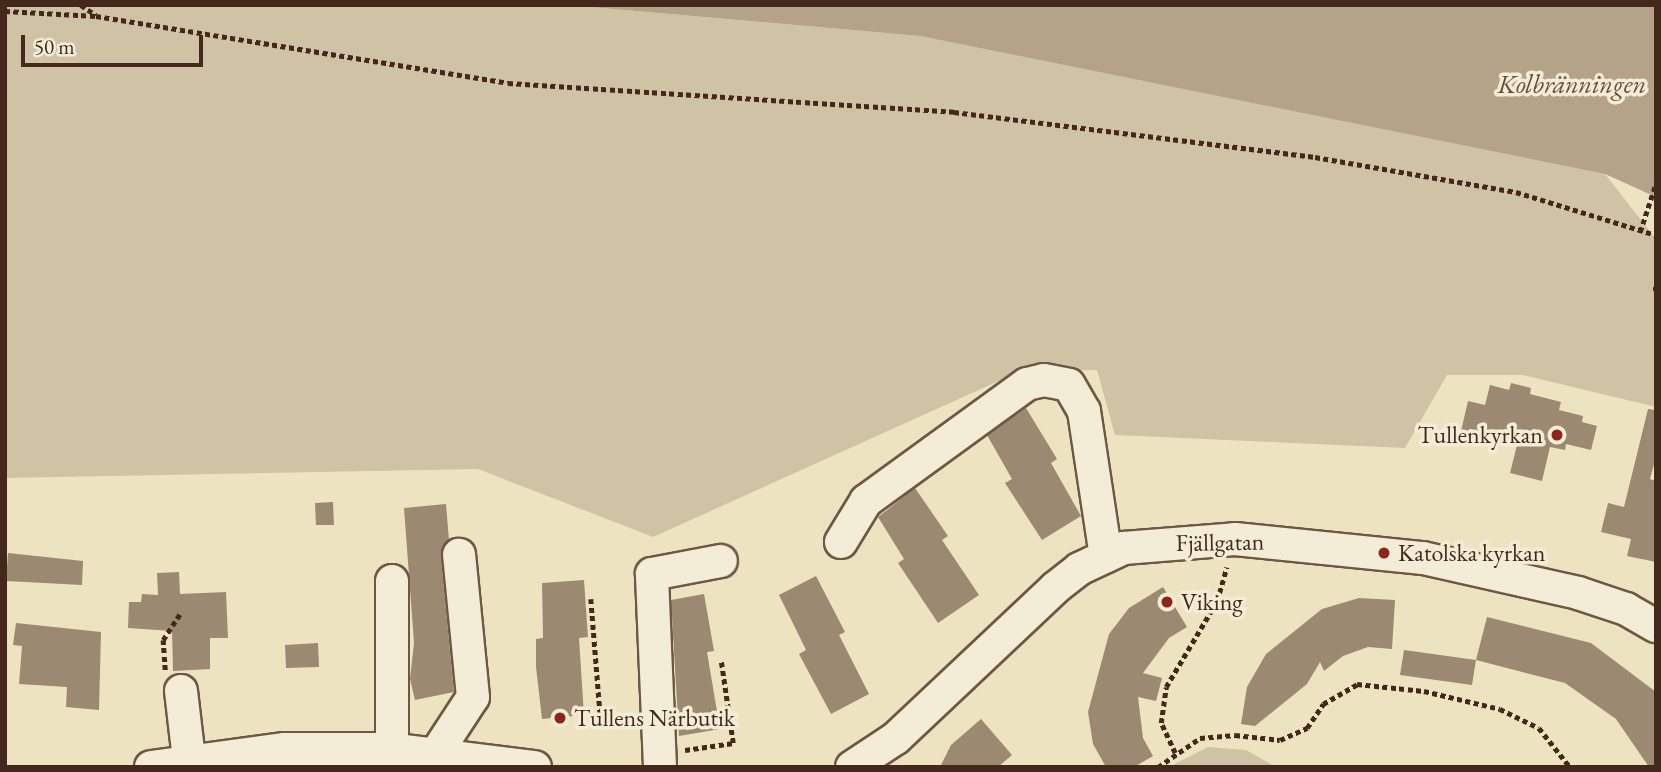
<!DOCTYPE html>
<html>
<head>
<meta charset="utf-8">
<style>
	body { margin:0 }
	#map { position:relative; width:1661px; height:772px; overflow:hidden; background:#ede3c1; font-family:"EB Garamond",serif }
	div>[style] { position:absolute }
	.green>* { inset:0; background:#d0c3a5 }
	.water>* { inset:0; background:#b4a389 }
	.building>* { inset:0; background:#9c8971 }
	.path>* { height:4.5px; margin-top:-2.25px; transform-origin:0; background:repeating-linear-gradient(90deg,#44281b 0 5px,transparent 0 8.5px) }
	.roads { filter:drop-shadow(2px 0 #6e5744) drop-shadow(-2px 0 #6e5744) drop-shadow(0 2px #6e5744) drop-shadow(0 -2px #6e5744) }
	.minor>* { height:32px; margin:-16px; padding:0 16px; transform-origin:16px; border-radius:16px; background:#f3edd7 }
	.dots>* { width:19px; height:19px; translate:-50% -50%; box-sizing:border-box; border:4px solid #f3edd7; border-radius:50% }
	span { translate:-50% -50%; white-space:nowrap; text-align:center; line-height:1.15; -webkit-text-stroke:7px #f3edd7; paint-order:stroke }
	.poi-label { font-size:24px; color:#44281b }
	.right { translate:-100% -50%; text-align:right }
	.left { translate:0 -50%; text-align:left }
	.street-label { font-size:24px; color:#44281b }
	.water-label { font-size:26px; color:#664d3c; font-style:italic }
	.frame { position:absolute; inset:0; border:7px solid #44281b; pointer-events:none }
	.scale { position:absolute; left:21px; top:35px; width:182px; height:32px; box-sizing:border-box; border:4px solid #44281b; border-top:0; padding-left:9px; font-size:21px; line-height:24px; white-space:nowrap; color:#44281b; -webkit-text-stroke:5px #f3edd7; paint-order:stroke }
</style>
</head>
<body>
<div id="map">
	<div class="green">
		<i style="clip-path:polygon(5px 5px,568px 5px,920px 36px,1605px 174px,1656px 239px,1656px 407px,1523px 375px,1447px 375px,1405px 448px,1115px 435px,1097px 370px,1021px 371px,653px 537px,478px 469px,5px 478px)"></i>
		<i style="clip-path:polygon(1208px 747px,1246px 750px,1276px 767px,1169px 767px)"></i>
	</div>
	<div class="water">
		<i style="clip-path:polygon(568px 5px,1656px 5px,1656px 197px,1605px 174px,920px 36px)"></i>
	</div>
	<div class="building">
		<i style="clip-path:polygon(1511px 383px,1531px 388px,1530px 394px,1561px 402px,1559px 410px,1583px 416px,1582px 422px,1597px 426px,1591px 450px,1566px 444px,1565px 450px,1550px 447px,1542px 481px,1510px 473px,1517px 445px,1459px 440px,1468px 401px,1485px 405px,1490px 385px,1509px 390px)"></i>
		<i style="clip-path:polygon(1026px 408px,1057px 459px,1051px 463px,1081px 516px,1042px 540px,1005px 483px,1012px 479px,987px 435px)"></i>
		<i style="clip-path:polygon(1648px 409px,1656px 410px,1656px 457px,1650px 479px,1656px 481px,1656px 562px,1627px 556px,1631px 539px,1601px 532px,1608px 503px,1624px 507px)"></i>
		<i style="clip-path:polygon(915px 488px,948px 536px,942px 540px,979px 595px,938px 623px,898px 563px,904px 559px,878px 517px)"></i>
		<i style="clip-path:polygon(333px 502px,334px 525px,316px 525px,315px 503px)"></i>
		<i style="clip-path:polygon(446px 504px,449px 540px,441px 557px,454px 692px,415px 700px,410px 679px,414px 643px,404px 508px)"></i>
		<i style="clip-path:polygon(8px 553px,83px 561px,82px 585px,6px 581px)"></i>
		<i style="clip-path:polygon(179px 572px,180px 594px,226px 592px,228px 638px,210px 638px,210px 669px,173px 671px,172px 631px,128px 628px,129px 602px,141px 602px,142px 594px,158px 595px,157px 573px)"></i>
		<i style="clip-path:polygon(816px 576px,845px 632px,839px 635px,869px 694px,831px 714px,799px 654px,806px 650px,779px 595px)"></i>
		<i style="clip-path:polygon(584px 580px,588px 637px,579px 638px,584px 715px,542px 719px,536px 667px,536px 639px,543px 638px,542px 583px)"></i>
		<i style="clip-path:polygon(1163px 587px,1187px 627px,1169px 638px,1143px 673px,1162px 678px,1156px 701px,1138px 697px,1143px 738px,1153px 756px,1134px 767px,1106px 767px,1093px 744px,1088px 712px,1109px 634px,1129px 608px)"></i>
		<i style="clip-path:polygon(704px 594px,714px 651px,707px 652px,720px 729px,679px 736px,671px 600px)"></i>
		<i style="clip-path:polygon(1359px 598px,1395px 600px,1392px 649px,1368px 647px,1343px 656px,1324px 671px,1320px 662px,1307px 684px,1255px 726px,1241px 724px,1247px 687px,1266px 654px,1322px 609px)"></i>
		<i style="clip-path:polygon(1487px 617px,1591px 643px,1656px 692px,1656px 767px,1649px 767px,1616px 719px,1565px 683px,1476px 660px,1472px 685px,1400px 675px,1404px 650px,1476px 660px)"></i>
		<i style="clip-path:polygon(16px 623px,101px 632px,99px 710px,66px 707px,67px 687px,19px 684px,22px 646px,13px 645px)"></i>
		<i style="clip-path:polygon(318px 643px,319px 667px,286px 668px,285px 645px)"></i>
		<i style="clip-path:polygon(981px 719px,1012px 755px,998px 767px,940px 767px,951px 745px)"></i>
	</div>
	<div class="path">
		<i style="left:81px;top:5px;width:18px;rotate:34deg"></i>
		<i style="left:5px;top:11px;width:91px;rotate:3.1deg"></i>
		<i style="left:96px;top:16px;width:417px;rotate:9.2deg"></i>
		<i style="left:508px;top:83px;width:447px;rotate:3.7deg"></i>
		<i style="left:954px;top:112px;width:364px;rotate:7.1deg"></i>
		<i style="left:1315px;top:157px;width:204px;rotate:9.9deg"></i>
		<i style="left:1516px;top:192px;width:146px;rotate:17.1deg"></i>
		<i style="left:1640px;top:232px;width:52px;rotate:-71.9deg"></i>
		<i style="left:1653px;top:289px;width:3px"></i>
		<i style="left:591px;top:599px;width:124px;rotate:85.4deg"></i>
		<i style="left:601px;top:723px;width:32px;rotate:4deg"></i>
		<i style="left:165px;top:670px;width:30px;rotate:-94deg"></i>
		<i style="left:163px;top:640px;width:31px;rotate:-57deg"></i>
		<i style="left:685px;top:750px;width:49px;rotate:-8.3deg"></i>
		<i style="left:733px;top:743px;width:83px;rotate:-98.3deg"></i>
		<i style="left:1175px;top:753px;width:33px;rotate:-115deg"></i>
		<i style="left:1161px;top:723px;width:36px;rotate:-82deg"></i>
		<i style="left:1166px;top:687px;width:100px;rotate:-59.3deg"></i>
		<i style="left:1217px;top:601px;width:35px;rotate:-74deg"></i>
		<i style="left:1158px;top:767px;width:51px;rotate:-34.6deg"></i>
		<i style="left:1200px;top:738px;width:35px;rotate:-5deg"></i>
		<i style="left:1235px;top:735px;width:45px;rotate:6.3deg"></i>
		<i style="left:1280px;top:740px;width:30px;rotate:-24deg"></i>
		<i style="left:1307px;top:728px;width:29px;rotate:-56deg"></i>
		<i style="left:1323px;top:704px;width:39px;rotate:-30deg"></i>
		<i style="left:1357px;top:684px;width:67px;rotate:6deg"></i>
		<i style="left:1424px;top:691px;width:78px;rotate:13.3deg"></i>
		<i style="left:1500px;top:709px;width:43px;rotate:26deg"></i>
		<i style="left:1539px;top:728px;width:50px;rotate:51.5deg"></i>
	</div>
	<div class="roads">
		<div class="minor">
			<i style="left:841px;top:542px;width:48px;rotate:-58.6deg"></i>
			<i style="left:866px;top:501px;width:199px;rotate:-36deg"></i>
			<i style="left:1027px;top:384px;width:17px;rotate:-13deg"></i>
			<i style="left:1044px;top:380px;width:25px;rotate:11deg"></i>
			<i style="left:1069px;top:385px;width:30px;rotate:60deg"></i>
			<i style="left:1084px;top:411px;width:147px;rotate:81.4deg"></i>
			<i style="left:181px;top:691px;width:68px;rotate:83.3deg"></i>
			<i style="left:392px;top:749px;width:168px;rotate:-90deg"></i>
			<i style="left:435px;top:755px;width:69px;rotate:-56.8deg"></i>
			<i style="left:473px;top:697px;width:143px;rotate:-95.6deg"></i>
			<i style="left:151px;top:767px;width:135px;rotate:-7.7deg"></i>
			<i style="left:285px;top:749px;width:103px"></i>
			<i style="left:388px;top:749px;width:148px;rotate:7deg"></i>
			<i style="left:660px;top:767px;width:193px;rotate:-92.4deg"></i>
			<i style="left:652px;top:574px;width:70px;rotate:-10.7deg"></i>
			<i style="left:852px;top:767px;width:53px;rotate:-33.4deg"></i>
			<i style="left:896px;top:738px;width:219px;rotate:-43.3deg"></i>
			<i style="left:1055px;top:588px;width:31px;rotate:-38deg"></i>
			<i style="left:1079px;top:569px;width:50px;rotate:-25deg"></i>
			<i style="left:1124px;top:548px;width:111px;rotate:-4.6deg"></i>
			<i style="left:1235px;top:539px;width:189px;rotate:5.8deg"></i>
			<i style="left:1423px;top:558px;width:159px;rotate:12.7deg"></i>
			<i style="left:1578px;top:593px;width:51px;rotate:18.4deg"></i>
			<i style="left:1626px;top:609px;width:34px;rotate:30deg"></i>
		</div>
	</div>
	<div class="dots">
		<i style="left:1557px;top:435px;background:#8f2418"></i>
		<i style="left:1384px;top:553px;background:#8f2418"></i>
		<i style="left:1167px;top:602px;background:#8f2418"></i>
		<i style="left:560px;top:718px;background:#8f2418"></i>
	</div>
	<div class="poi-label">
		<span class="right" style="left:1543px;top:435px">Tullenkyrkan</span>
		<span class="left" style="left:1398px;top:553px">Katolska kyrkan</span>
		<span class="left" style="left:1181px;top:602px">Viking</span>
		<span class="left" style="left:574px;top:718px">Tullens Närbutik</span>
	</div>
	<div class="street-label">
		<span style="left:1220px;top:542px;rotate:-1deg">Fjällgatan</span>
	</div>
	<div class="water-label">
		<span style="left:1572px;top:85px">Kolbränningen</span>
	</div>
	<div class="frame"></div>
	<div class="scale">50 m</div>
</div>
</body>
</html>
